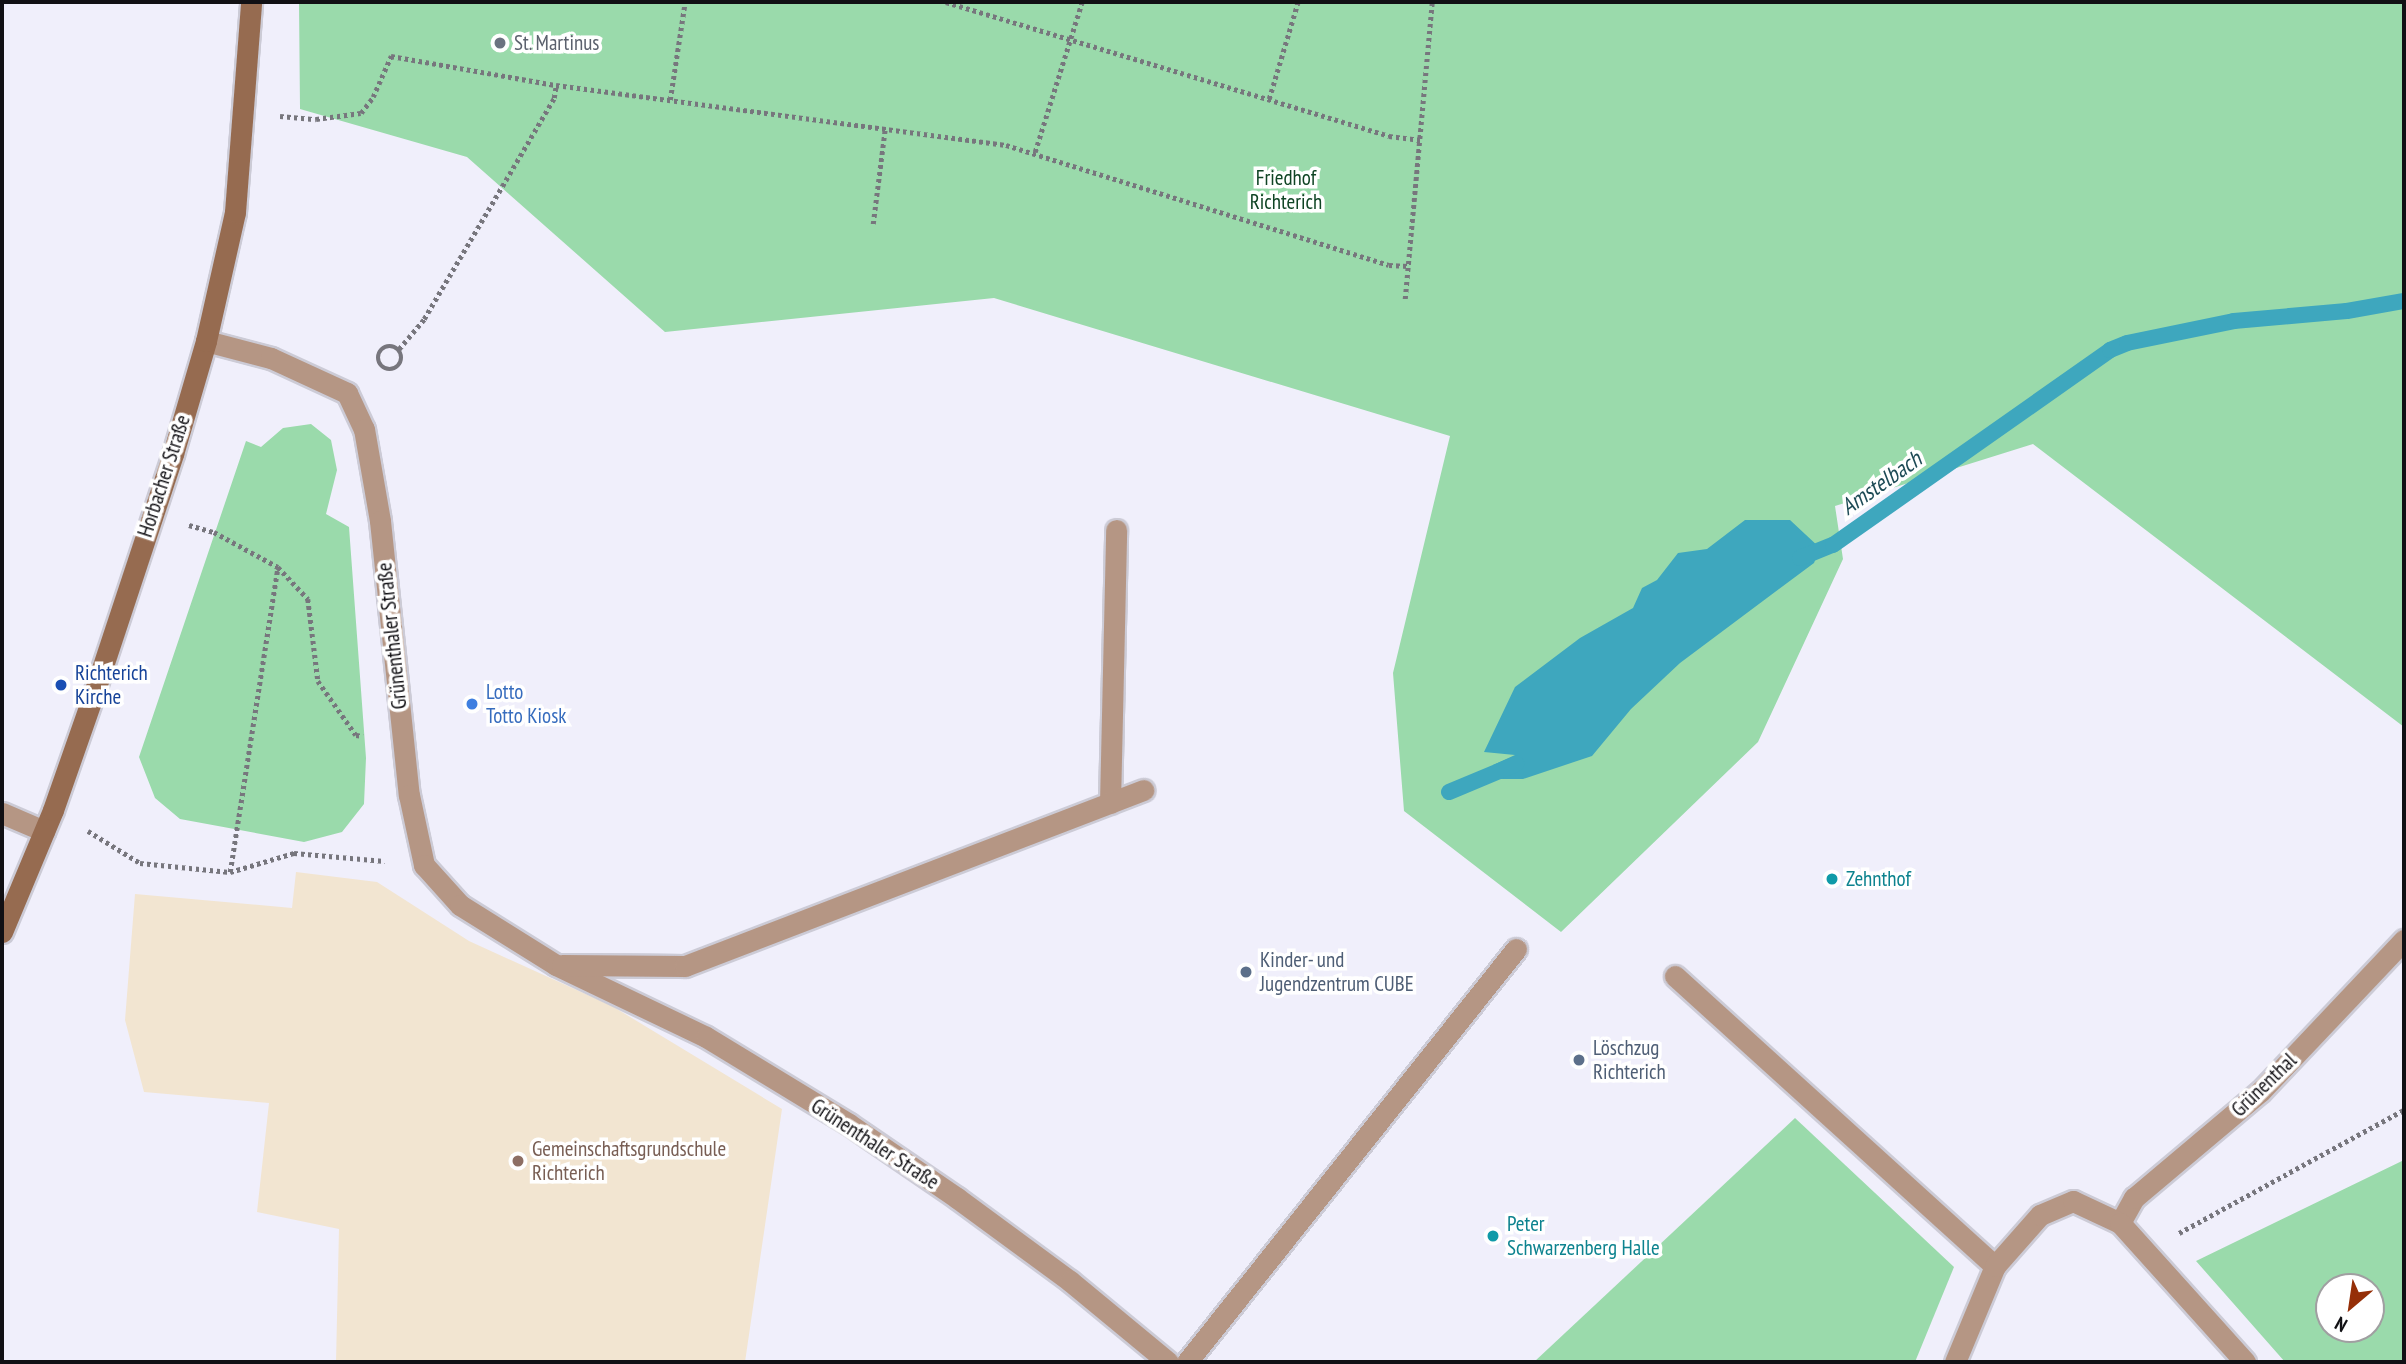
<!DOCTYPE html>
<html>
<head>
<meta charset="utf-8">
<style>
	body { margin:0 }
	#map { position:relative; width:2406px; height:1364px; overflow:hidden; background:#f0effb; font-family:"PT Sans Narrow",sans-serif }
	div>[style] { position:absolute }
	.education>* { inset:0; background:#f2e5d1 }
	.green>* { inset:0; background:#9adaab }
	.water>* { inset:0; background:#3ea7be }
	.stream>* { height:16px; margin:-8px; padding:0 8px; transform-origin:8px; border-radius:8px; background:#3ea7be }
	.path>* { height:4.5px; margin-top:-2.25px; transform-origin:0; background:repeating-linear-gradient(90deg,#77767d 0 3.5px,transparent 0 7px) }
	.path>.ring { margin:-2.25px; padding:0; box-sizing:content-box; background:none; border:4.5px solid #77767d; border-radius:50% }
	.roads { filter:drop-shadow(2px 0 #cccbd6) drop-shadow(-2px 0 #cccbd6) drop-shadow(0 2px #cccbd6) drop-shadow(0 -2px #cccbd6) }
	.lane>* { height:21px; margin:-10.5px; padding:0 10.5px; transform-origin:10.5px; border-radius:10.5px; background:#b59684 }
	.street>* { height:21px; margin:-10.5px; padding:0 10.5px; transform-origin:10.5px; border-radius:10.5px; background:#b59684 }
	.secondary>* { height:21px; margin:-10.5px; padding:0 10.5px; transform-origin:10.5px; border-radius:10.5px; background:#966b50 }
	.dots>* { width:19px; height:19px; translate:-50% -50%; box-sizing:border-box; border:4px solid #fff; border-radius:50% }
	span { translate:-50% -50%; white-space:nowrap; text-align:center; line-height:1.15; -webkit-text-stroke:7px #fff; paint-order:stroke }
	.worship-label { font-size:21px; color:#5b616d }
	.left { translate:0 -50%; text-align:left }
	.park-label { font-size:21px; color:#0f4424 }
	.street-label { font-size:21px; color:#111014 }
	.transit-label { font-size:21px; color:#164399 }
	.shop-label { font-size:21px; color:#366cbe }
	.culture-label { font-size:21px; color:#0d838f }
	.service-label { font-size:21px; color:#4e5e75 }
	.education-label { font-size:21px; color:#785e54 }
	.water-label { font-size:23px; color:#1e4b56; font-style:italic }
	.frame { position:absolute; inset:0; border:4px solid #111014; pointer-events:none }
	.north { position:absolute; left:2315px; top:1273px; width:70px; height:70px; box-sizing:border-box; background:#fff; border:2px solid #a09fa1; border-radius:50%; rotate:209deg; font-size:19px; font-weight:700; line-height:28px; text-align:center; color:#111014 }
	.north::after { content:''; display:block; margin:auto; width:24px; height:32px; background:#952f08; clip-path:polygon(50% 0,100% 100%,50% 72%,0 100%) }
</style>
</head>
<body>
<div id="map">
	<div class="education">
		<i style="clip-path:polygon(296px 872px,377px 882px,469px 941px,612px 1006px,782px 1109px,745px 1362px,336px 1362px,339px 1229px,257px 1212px,269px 1103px,144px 1092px,125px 1020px,135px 894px,292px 908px)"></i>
	</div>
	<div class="green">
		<i style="clip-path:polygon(299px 2px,2404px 2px,2404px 727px,2033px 444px,1835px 506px,1843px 559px,1758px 742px,1561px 932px,1404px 811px,1393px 673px,1450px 436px,994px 298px,665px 332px,467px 157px,300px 109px)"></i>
		<i style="clip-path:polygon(311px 424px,331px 440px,337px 470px,326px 514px,349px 527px,366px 758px,364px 804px,342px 832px,304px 842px,180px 819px,155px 798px,139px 757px,246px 441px,261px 447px,283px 428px)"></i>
		<i style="clip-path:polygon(1795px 1118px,1954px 1267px,1915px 1362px,1534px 1362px)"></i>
		<i style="clip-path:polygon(evenodd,2404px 1160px,2404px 1362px,2285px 1362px,2196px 1261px,2404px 1160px,2329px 1287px,2371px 1287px,2371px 1329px,2329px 1329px,2329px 1287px)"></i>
	</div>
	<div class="water">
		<i style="clip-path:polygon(1745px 520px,1790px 520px,1820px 548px,1814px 563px,1680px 663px,1631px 709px,1592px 756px,1523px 779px,1501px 779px,1493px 765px,1515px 755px,1484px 752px,1515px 687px,1580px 638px,1633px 608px,1642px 588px,1657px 580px,1678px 553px,1707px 549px)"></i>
	</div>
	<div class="stream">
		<i style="left:1800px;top:558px;width:35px;rotate:-22deg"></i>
		<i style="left:1833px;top:545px;width:339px;rotate:-35.1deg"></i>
		<i style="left:2110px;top:350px;width:18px;rotate:-22deg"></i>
		<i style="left:2127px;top:343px;width:109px;rotate:-11.6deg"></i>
		<i style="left:2234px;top:321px;width:113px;rotate:-5.1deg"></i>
		<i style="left:2347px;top:311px;width:58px;rotate:-10deg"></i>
		<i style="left:1449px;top:792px;width:73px;rotate:-22.7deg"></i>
	</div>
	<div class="path">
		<i style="left:946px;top:2px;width:463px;rotate:16.8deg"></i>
		<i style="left:1389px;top:136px;width:32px;rotate:7deg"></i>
		<i style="left:1269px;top:99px;width:101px;rotate:-73.4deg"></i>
		<i style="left:670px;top:100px;width:99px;rotate:-81.3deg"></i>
		<i style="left:280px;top:116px;width:36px;rotate:5deg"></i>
		<i style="left:316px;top:119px;width:45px;rotate:-7.6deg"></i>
		<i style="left:361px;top:113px;width:20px;rotate:-53deg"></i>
		<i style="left:373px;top:97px;width:45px;rotate:-66.3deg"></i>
		<i style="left:391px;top:56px;width:168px;rotate:10deg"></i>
		<i style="left:556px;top:85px;width:454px;rotate:7.6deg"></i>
		<i style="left:1006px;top:145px;width:401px;rotate:17.4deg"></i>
		<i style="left:1389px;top:265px;width:19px;rotate:3deg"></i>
		<i style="left:1035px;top:152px;width:157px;rotate:-72.6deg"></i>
		<i style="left:873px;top:224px;width:96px;rotate:-82.8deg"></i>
		<i style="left:1405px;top:299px;width:298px;rotate:-84.8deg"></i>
		<i class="ring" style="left:378px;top:346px;width:19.5px;height:19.5px"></i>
		<i style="left:399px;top:349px;width:39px;rotate:-50deg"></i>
		<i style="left:424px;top:319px;width:256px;rotate:-59.5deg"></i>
		<i style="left:554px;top:98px;width:13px;rotate:-81deg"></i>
		<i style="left:189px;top:525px;width:26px;rotate:16deg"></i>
		<i style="left:214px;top:532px;width:73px;rotate:28.7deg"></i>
		<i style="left:278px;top:567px;width:44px;rotate:46.8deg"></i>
		<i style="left:308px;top:599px;width:83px;rotate:83deg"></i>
		<i style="left:318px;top:681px;width:66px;rotate:54.9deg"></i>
		<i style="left:356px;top:735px;width:7px;rotate:8deg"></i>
		<i style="left:88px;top:831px;width:61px;rotate:31.6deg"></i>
		<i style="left:140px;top:863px;width:90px;rotate:5.7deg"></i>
		<i style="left:230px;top:872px;width:67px;rotate:-16.5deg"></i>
		<i style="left:294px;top:853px;width:91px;rotate:5deg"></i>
		<i style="left:230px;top:872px;width:309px;rotate:-81.1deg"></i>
		<i style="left:2179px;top:1233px;width:256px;rotate:-28.7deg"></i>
	</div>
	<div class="roads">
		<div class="lane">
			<i style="left:1110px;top:803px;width:273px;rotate:-88.7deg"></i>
			<i style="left:1675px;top:976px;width:432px;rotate:42.2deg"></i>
			<i style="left:1187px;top:1362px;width:528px;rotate:-51.46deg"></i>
		</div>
		<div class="street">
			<i style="left:206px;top:341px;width:67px;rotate:14.7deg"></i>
			<i style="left:271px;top:358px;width:84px;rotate:24.7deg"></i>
			<i style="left:347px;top:393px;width:40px;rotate:65deg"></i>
			<i style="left:364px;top:429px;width:93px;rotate:80.1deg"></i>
			<i style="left:380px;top:521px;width:276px;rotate:84deg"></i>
			<i style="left:409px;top:795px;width:72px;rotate:77.9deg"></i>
			<i style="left:424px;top:865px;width:54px;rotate:48deg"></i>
			<i style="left:460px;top:905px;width:113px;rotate:32deg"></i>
			<i style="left:556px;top:965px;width:166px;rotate:25.6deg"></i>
			<i style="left:706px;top:1037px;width:167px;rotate:31.3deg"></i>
			<i style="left:849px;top:1124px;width:131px;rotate:34.4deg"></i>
			<i style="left:957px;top:1198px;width:140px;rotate:36.3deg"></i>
			<i style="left:1070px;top:1281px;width:127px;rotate:39.6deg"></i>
			<i style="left:2px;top:813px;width:46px;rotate:23.2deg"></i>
			<i style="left:562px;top:965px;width:123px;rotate:0.5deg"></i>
			<i style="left:685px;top:966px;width:491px;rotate:-21deg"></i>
			<i style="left:2120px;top:1223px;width:29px;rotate:-61deg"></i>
			<i style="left:2134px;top:1198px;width:166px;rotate:-40.1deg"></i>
			<i style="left:2261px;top:1091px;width:208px;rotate:-46.6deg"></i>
			<i style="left:1955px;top:1362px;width:104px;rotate:-67.4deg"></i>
			<i style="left:1995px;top:1266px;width:68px;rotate:-48.6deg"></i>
			<i style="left:2040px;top:1215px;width:36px;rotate:-23deg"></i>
			<i style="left:2073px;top:1201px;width:52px;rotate:25.1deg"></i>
			<i style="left:2120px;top:1223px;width:187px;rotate:48deg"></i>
		</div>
		<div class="secondary">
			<i style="left:2px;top:932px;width:132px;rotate:-67.3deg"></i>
			<i style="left:53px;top:810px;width:121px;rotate:-70.7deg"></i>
			<i style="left:93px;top:696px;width:255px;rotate:-71.7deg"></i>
			<i style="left:173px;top:454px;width:118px;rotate:-73.7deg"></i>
			<i style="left:206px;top:341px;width:132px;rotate:-77.3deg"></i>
			<i style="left:235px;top:212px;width:211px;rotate:-85.6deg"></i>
		</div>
	</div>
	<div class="dots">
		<i style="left:500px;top:43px;background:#6b7280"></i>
		<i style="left:61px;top:685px;background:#1a4fb4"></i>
		<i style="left:472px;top:704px;background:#3f7fe0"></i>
		<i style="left:1832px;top:879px;background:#0f9aa8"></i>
		<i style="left:1246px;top:972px;background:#5c6f8a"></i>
		<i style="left:1579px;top:1060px;background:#5c6f8a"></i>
		<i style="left:518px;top:1161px;background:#8d6e63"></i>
		<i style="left:1493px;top:1236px;background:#0f9aa8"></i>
	</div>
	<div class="worship-label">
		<span class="left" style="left:514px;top:43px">St. Martinus</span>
	</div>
	<div class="park-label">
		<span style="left:1286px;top:190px">Friedhof<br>Richterich</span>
	</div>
	<div class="street-label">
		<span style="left:164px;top:476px;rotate:-72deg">Horbacher Straße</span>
		<span style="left:392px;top:636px;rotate:-96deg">Grünenthaler Straße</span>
		<span style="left:2264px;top:1085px;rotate:-44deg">Grünenthal</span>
		<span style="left:875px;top:1144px;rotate:33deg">Grünenthaler Straße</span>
	</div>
	<div class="transit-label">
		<span class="left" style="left:75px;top:685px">Richterich<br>Kirche</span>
	</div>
	<div class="shop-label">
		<span class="left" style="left:486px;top:704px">Lotto<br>Totto Kiosk</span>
	</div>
	<div class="culture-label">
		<span class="left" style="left:1846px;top:879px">Zehnthof</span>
		<span class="left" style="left:1507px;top:1236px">Peter<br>Schwarzenberg Halle</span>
	</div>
	<div class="service-label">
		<span class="left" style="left:1260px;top:972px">Kinder- und<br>Jugendzentrum CUBE</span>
		<span class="left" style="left:1593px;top:1060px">Löschzug<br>Richterich</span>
	</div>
	<div class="education-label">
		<span class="left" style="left:532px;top:1161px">Gemeinschaftsgrundschule<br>Richterich</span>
	</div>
	<div class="water-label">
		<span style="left:1881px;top:483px;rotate:-35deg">Amstelbach</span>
	</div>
	<div class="frame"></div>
	<div class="north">N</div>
</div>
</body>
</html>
